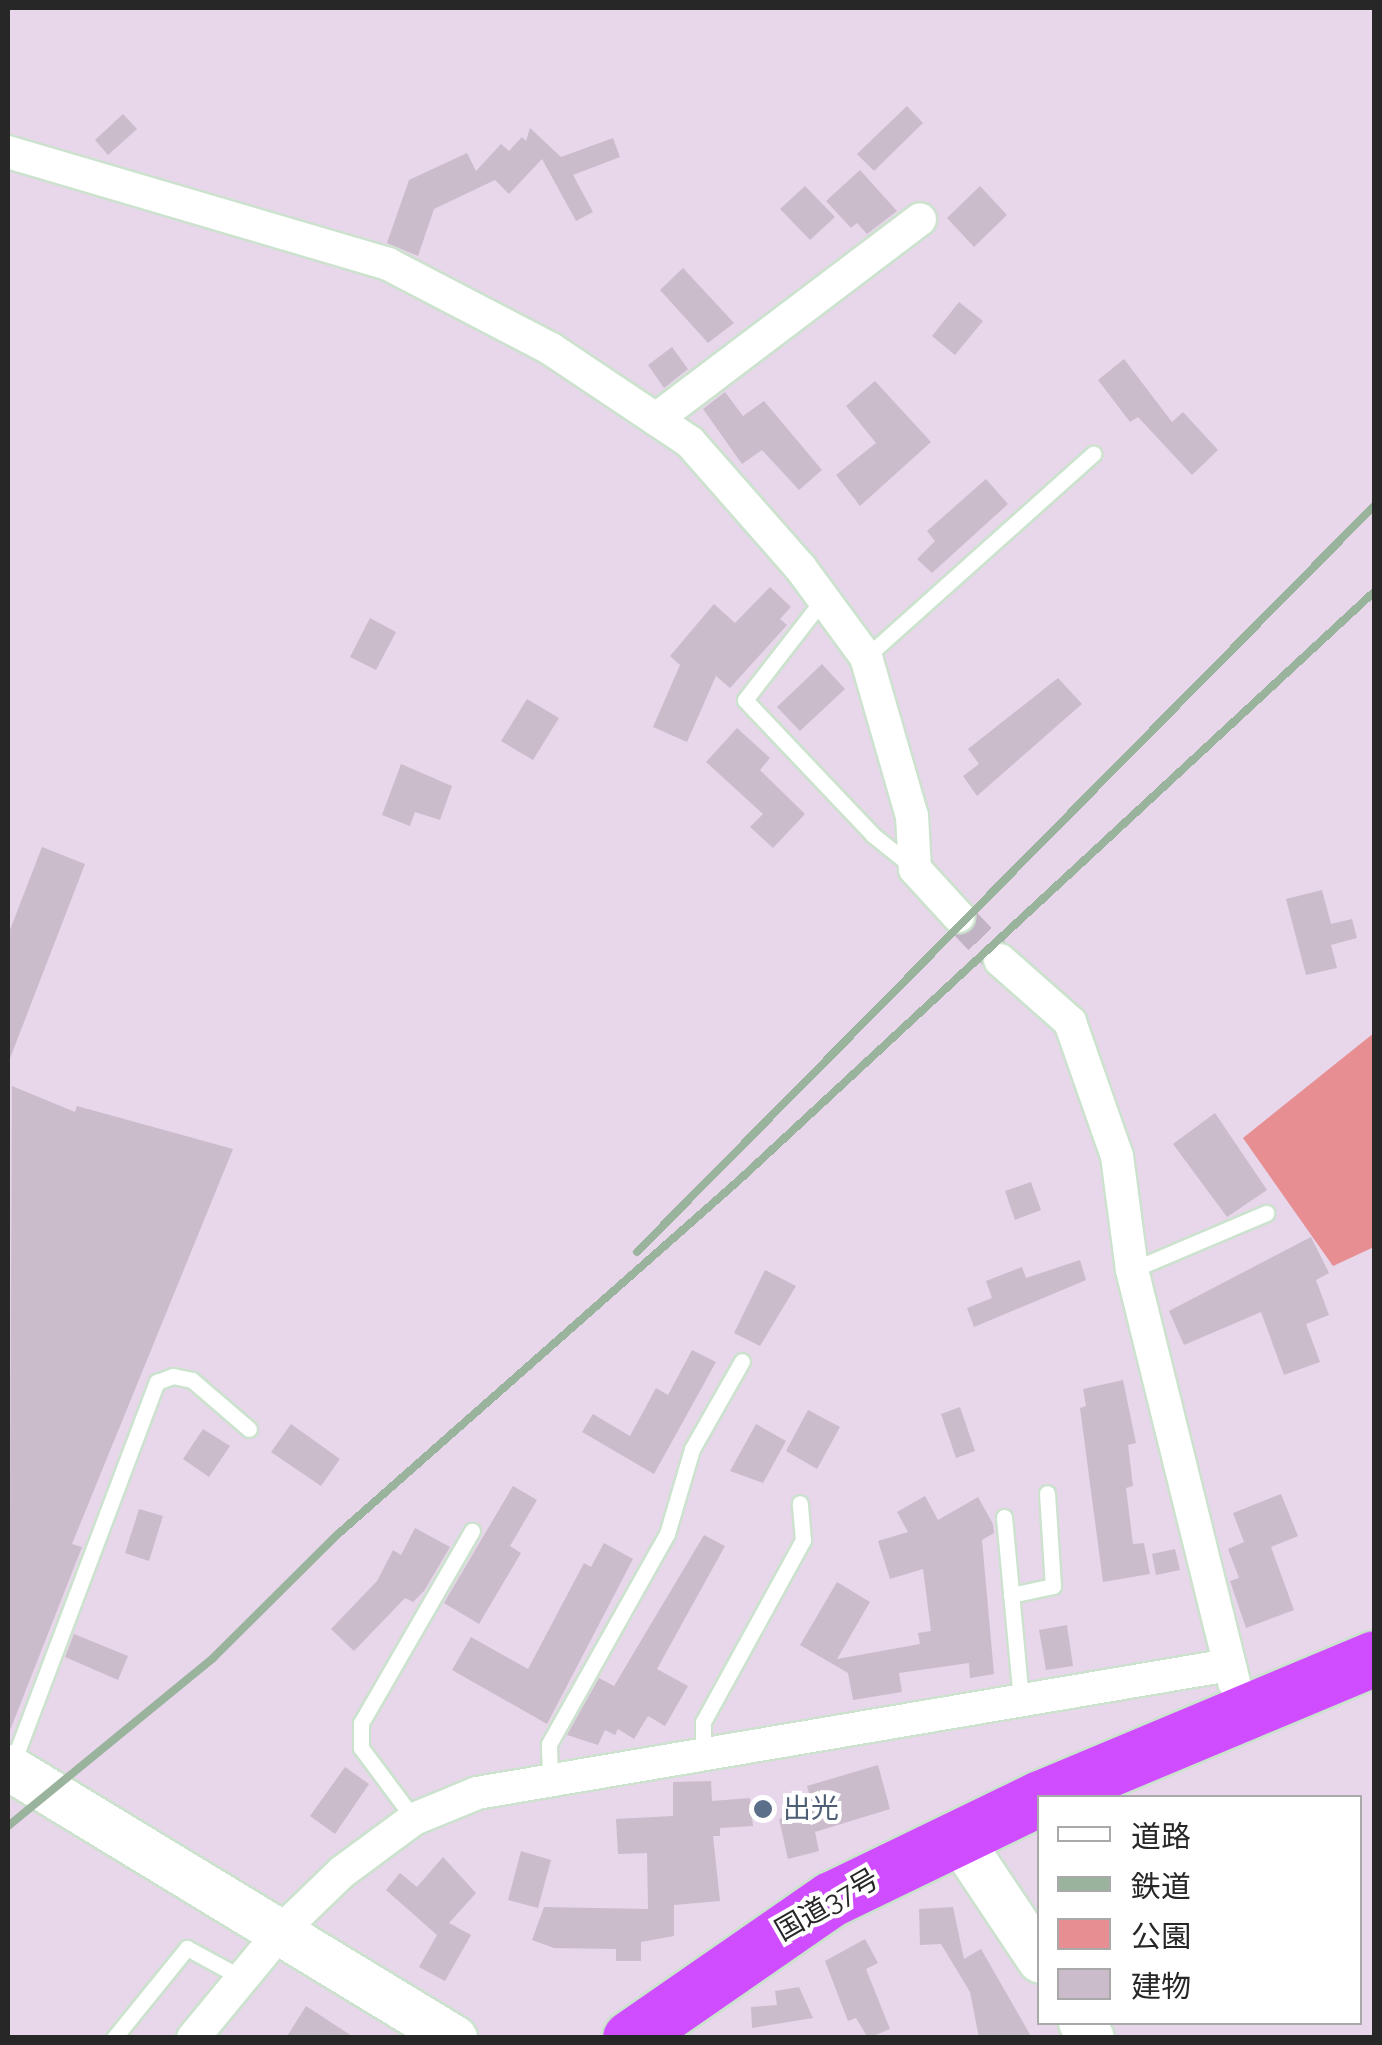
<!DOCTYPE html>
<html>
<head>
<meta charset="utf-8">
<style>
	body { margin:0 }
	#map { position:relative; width:1382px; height:2045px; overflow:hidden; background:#e8d6eb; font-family:Raleway,"Noto Sans JP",sans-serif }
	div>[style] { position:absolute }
	.green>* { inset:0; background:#e68e92 }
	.building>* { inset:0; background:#cbbccc }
	.street-tunnel>* { height:32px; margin-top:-16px; transform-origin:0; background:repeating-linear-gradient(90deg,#c1b3c4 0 32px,transparent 0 48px) }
	.roads { filter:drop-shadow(2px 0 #cce2ce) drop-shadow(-2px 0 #cce2ce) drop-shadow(0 2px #cce2ce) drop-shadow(0 -2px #cce2ce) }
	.lane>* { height:15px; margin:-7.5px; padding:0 7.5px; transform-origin:7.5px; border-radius:7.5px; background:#fff }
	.street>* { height:32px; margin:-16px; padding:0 16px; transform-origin:16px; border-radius:16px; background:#fff }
	.secondary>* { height:45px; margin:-22.5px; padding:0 22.5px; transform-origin:22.5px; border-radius:22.5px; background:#fff }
	.highway>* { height:55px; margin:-27.5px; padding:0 27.5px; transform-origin:27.5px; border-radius:27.5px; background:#d04dff }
	.rail>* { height:8px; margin:-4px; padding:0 4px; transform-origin:4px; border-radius:4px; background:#9ab39d }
	.dots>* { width:28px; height:28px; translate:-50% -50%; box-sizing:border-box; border:5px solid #fff; border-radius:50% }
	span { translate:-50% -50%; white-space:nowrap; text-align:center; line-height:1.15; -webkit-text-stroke:8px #fff; paint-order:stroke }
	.service-label { font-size:28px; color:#4e5e75 }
	.left { translate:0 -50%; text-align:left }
	.street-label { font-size:28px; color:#272727 }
	.frame { position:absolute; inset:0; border:10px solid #272727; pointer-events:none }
	.legend { position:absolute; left:1037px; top:1795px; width:325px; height:230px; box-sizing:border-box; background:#fff; border:2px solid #a9a9a9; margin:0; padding:12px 18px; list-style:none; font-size:30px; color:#272727 }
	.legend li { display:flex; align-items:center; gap:20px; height:50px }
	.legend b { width:50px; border:2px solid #a9a9a9 }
</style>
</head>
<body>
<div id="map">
	<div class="green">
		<i style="clip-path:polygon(1374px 1033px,1374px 1247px,1333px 1266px,1243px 1138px)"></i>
	</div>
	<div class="building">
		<i style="clip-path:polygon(907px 106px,923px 123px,874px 171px,857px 154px)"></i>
		<i style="clip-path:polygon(123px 114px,137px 129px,108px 155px,95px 140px)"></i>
		<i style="clip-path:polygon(530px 128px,561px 157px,613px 138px,620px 157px,573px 175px,593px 212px,576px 221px,542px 159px,509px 194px,495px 180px,434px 209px,418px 256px,387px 243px,409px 180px,467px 153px,476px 171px,501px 144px,509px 151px,522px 137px,526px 141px)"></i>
		<i style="clip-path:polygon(860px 170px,897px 211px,867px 234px,857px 223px,851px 228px,826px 201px)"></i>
		<i style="clip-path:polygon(805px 186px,835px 217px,810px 240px,780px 209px)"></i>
		<i style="clip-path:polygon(980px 186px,1007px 215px,974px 247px,947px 218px)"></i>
		<i style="clip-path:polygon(683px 268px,734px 323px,708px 343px,660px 290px)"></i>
		<i style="clip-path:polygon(959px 302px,983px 321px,955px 355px,932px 336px)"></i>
		<i style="clip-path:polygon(672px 347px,688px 369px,664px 388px,648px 365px)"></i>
		<i style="clip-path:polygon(1124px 359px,1172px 422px,1183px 412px,1218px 450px,1192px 475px,1138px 417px,1130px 422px,1098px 380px)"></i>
		<i style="clip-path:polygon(875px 381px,931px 442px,860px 506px,836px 475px,876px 443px,846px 406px)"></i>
		<i style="clip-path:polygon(725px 392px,743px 416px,764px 401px,822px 470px,799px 490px,762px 450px,742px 464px,703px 409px)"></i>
		<i style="clip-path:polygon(986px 479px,1008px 504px,932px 573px,917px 559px,935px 541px,927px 531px)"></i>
		<i style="clip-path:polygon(770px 587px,791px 607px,780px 619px,787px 625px,730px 688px,716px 676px,687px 742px,653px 727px,680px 665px,670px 656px,714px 604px,735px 623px)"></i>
		<i style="clip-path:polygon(370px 618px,396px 632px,376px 670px,350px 657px)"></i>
		<i style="clip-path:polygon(822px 664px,845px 689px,800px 731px,777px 707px)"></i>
		<i style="clip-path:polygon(1058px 678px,1082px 704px,977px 796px,963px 776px,979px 764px,968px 749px)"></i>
		<i style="clip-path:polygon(527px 699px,559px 718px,533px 760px,501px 741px)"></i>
		<i style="clip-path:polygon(737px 728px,770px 758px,760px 770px,805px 814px,773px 848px,750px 827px,763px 814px,706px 762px)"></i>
		<i style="clip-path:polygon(401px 764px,452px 786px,440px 820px,415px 812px,410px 826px,382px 815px)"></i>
		<i style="clip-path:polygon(42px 847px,85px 864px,9px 1061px,8px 935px)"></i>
		<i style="clip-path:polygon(1322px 890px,1331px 924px,1352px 919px,1357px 938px,1331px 945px,1337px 968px,1306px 975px,1286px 899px)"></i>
		<i style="clip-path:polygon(12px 1086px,75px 1112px,77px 1106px,233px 1149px,72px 1544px,82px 1547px,9px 1733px)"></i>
		<i style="clip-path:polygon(1215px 1113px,1267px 1190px,1227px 1217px,1173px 1144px)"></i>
		<i style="clip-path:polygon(1031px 1182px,1041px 1210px,1015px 1220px,1005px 1191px)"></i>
		<i style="clip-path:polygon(1311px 1237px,1329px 1273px,1316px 1280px,1329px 1315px,1306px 1324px,1320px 1362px,1284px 1375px,1261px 1312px,1184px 1345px,1169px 1311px)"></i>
		<i style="clip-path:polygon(1080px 1260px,1086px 1280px,974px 1327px,967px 1308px,992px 1298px,986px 1281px,1022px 1267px,1026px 1278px)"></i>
		<i style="clip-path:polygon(765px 1270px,796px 1286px,760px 1346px,734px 1333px)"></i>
		<i style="clip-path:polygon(692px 1350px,716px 1362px,654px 1474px,582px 1432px,593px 1414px,630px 1436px,656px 1388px,668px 1395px)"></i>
		<i style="clip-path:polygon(1123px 1380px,1136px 1443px,1128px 1445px,1133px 1486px,1126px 1488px,1133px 1544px,1144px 1543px,1150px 1574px,1103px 1582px,1080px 1408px,1086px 1406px,1083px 1389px)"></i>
		<i style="clip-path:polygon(960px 1407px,975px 1451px,956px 1458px,941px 1414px)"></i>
		<i style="clip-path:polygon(808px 1410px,840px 1427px,817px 1469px,786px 1451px)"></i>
		<i style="clip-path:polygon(291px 1424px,340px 1459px,321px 1486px,271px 1452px)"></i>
		<i style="clip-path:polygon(756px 1424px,786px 1441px,763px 1483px,730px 1471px)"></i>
		<i style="clip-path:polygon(203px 1429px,230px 1446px,209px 1477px,183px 1459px)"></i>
		<i style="clip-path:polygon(513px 1486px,537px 1500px,510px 1546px,521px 1553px,479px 1624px,444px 1603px)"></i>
		<i style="clip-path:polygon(1281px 1494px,1298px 1536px,1271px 1547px,1294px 1610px,1246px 1628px,1230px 1581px,1239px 1578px,1228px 1549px,1244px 1542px,1233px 1513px)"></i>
		<i style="clip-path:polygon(925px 1496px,938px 1520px,978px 1497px,993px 1524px,994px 1533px,982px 1540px,994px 1674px,970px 1678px,969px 1663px,899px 1673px,902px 1692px,853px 1700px,848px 1673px,800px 1645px,837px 1582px,870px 1602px,837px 1659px,920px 1644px,918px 1633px,931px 1631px,923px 1569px,890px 1579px,878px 1541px,908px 1532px,897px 1512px)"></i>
		<i style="clip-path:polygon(139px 1509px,163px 1516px,149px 1561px,125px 1553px)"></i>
		<i style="clip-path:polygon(415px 1528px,450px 1547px,424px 1591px,413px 1602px,405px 1598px,354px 1651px,331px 1629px,377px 1581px,393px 1550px,401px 1555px)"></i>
		<i style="clip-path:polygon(704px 1535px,725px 1546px,657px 1669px,688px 1686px,665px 1726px,648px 1716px,634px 1739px,618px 1729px,615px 1735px,605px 1730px,598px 1745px,567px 1735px,599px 1678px,614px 1686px)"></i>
		<i style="clip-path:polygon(604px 1543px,633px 1559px,547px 1724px,452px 1670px,471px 1637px,528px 1669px,584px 1563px,591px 1567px)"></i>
		<i style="clip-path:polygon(1175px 1549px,1180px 1570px,1156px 1575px,1152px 1554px)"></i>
		<i style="clip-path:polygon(1067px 1625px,1073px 1666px,1046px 1670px,1039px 1630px)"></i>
		<i style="clip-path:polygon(74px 1634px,128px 1656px,118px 1680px,65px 1657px)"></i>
		<i style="clip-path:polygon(878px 1765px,890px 1809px,815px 1832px,819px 1851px,788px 1859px,779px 1819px,814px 1811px,807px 1786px)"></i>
		<i style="clip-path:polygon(345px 1767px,369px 1784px,335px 1834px,310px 1816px)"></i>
		<i style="clip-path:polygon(711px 1781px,712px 1801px,750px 1798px,753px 1826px,720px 1828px,720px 1836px,713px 1836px,720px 1901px,674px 1905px,674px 1936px,641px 1942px,641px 1961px,616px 1961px,616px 1949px,554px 1948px,532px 1940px,544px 1907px,648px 1909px,647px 1853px,618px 1854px,616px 1819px,673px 1816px,673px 1782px)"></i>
		<i style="clip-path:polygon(521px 1851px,551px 1860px,538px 1908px,508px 1900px)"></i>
		<i style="clip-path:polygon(443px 1857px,476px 1893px,449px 1923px,471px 1935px,445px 1981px,419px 1967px,437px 1935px,386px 1890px,400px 1873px,417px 1887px)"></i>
		<i style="clip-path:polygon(953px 1907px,964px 1959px,981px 1949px,1032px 2038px,979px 2038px,970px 1992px,941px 1944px,920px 1945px,919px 1909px)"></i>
		<i style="clip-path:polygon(865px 1939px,878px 1963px,866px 1969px,890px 2029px,868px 2038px,856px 2018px,848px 2021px,825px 1961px)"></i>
		<i style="clip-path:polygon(799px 1987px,813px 2018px,752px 2028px,751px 2007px,777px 2005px,775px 1991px)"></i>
		<i style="clip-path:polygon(306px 2006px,355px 2038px,286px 2038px)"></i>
	</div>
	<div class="street-tunnel">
		<i style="left:958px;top:916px;width:61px;rotate:46.3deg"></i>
	</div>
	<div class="roads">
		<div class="lane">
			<i style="left:824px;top:598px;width:129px;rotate:127.8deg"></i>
			<i style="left:745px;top:700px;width:186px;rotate:46.5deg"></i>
			<i style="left:873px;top:835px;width:51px;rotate:38.7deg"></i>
			<i style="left:866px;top:657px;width:305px;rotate:-41.8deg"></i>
			<i style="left:1132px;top:1270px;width:146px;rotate:-23deg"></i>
			<i style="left:1004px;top:1517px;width:186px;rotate:84.7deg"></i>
			<i style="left:1011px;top:1595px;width:43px;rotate:-12.1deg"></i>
			<i style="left:1053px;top:1586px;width:93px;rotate:-93.7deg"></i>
			<i style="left:703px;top:1751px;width:29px;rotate:-90deg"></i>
			<i style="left:703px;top:1722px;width:208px;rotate:-61.2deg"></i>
			<i style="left:803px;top:1540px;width:37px;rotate:-95deg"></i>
			<i style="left:12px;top:1765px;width:410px;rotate:-69.3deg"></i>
			<i style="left:157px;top:1382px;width:17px;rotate:-21deg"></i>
			<i style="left:173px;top:1376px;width:19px;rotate:12deg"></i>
			<i style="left:192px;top:1380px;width:75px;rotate:40.7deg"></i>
			<i style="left:550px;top:1776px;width:32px;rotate:-92deg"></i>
			<i style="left:549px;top:1744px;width:241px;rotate:-60.7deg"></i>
			<i style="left:667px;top:1534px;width:89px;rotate:-73.6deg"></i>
			<i style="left:692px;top:1449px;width:101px;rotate:-60.4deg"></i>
			<i style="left:414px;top:1819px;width:89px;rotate:-126.7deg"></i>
			<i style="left:361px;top:1748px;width:25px;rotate:-90deg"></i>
			<i style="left:361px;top:1723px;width:222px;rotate:-60deg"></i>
			<i style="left:114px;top:2038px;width:116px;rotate:-51deg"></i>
			<i style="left:187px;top:1948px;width:63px;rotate:28.6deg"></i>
		</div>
		<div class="street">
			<i style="left:8px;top:152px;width:396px;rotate:16.4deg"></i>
			<i style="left:388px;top:264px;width:184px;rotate:27.5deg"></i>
			<i style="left:551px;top:349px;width:167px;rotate:33.8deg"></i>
			<i style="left:690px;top:442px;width:167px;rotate:48.7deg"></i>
			<i style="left:800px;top:567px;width:112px;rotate:53.7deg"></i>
			<i style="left:866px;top:657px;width:166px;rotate:73.9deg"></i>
			<i style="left:912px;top:816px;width:53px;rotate:86.8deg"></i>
			<i style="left:915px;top:869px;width:64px;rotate:47.5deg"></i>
			<i style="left:656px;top:419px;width:331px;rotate:-37.1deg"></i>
			<i style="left:1000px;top:960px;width:94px;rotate:41.5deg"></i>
			<i style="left:1070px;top:1022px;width:142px;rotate:70.7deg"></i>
			<i style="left:1117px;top:1156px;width:115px;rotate:82.5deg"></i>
			<i style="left:1132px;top:1270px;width:425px;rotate:76.1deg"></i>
			<i style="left:193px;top:2038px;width:141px;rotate:-50.5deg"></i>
			<i style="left:283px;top:1929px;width:82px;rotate:-44deg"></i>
			<i style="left:342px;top:1872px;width:89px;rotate:-36.4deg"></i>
			<i style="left:414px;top:1819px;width:68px;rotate:-22.4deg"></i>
			<i style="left:477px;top:1793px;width:763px;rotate:-9.66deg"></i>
		</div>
		<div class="secondary">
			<i style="left:8px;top:1767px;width:522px;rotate:31.28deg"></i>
			<i style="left:956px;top:1834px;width:151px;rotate:56.3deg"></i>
			<i style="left:1081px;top:2022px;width:19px;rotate:58deg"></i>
		</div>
		<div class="highway">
			<i style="left:1040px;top:1798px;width:362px;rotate:-22.7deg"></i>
			<i style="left:630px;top:2038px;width:244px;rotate:-34.7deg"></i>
			<i style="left:831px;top:1899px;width:232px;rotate:-25.8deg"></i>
		</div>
	</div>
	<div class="rail">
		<i style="left:637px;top:1252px;width:1049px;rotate:-45.35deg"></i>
		<i style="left:8px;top:1826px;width:265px;rotate:-39.3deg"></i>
		<i style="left:213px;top:1658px;width:175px;rotate:-44.8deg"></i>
		<i style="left:337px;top:1535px;width:533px;rotate:-41.43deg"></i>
		<i style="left:737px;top:1182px;width:868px;rotate:-42.81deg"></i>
	</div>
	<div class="dots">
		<i style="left:763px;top:1809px;background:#5c6f8a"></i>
	</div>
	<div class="service-label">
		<span class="left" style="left:783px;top:1809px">出光</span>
	</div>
	<div class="street-label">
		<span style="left:827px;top:1905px;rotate:-30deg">国道37号</span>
	</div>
	<div class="frame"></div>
	<ul class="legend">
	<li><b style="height:12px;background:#fff"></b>道路</li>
	<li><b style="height:12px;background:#9ab39d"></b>鉄道</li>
	<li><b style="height:28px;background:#e68e92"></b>公園</li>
	<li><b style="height:28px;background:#cbbccc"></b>建物</li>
	</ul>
</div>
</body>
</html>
